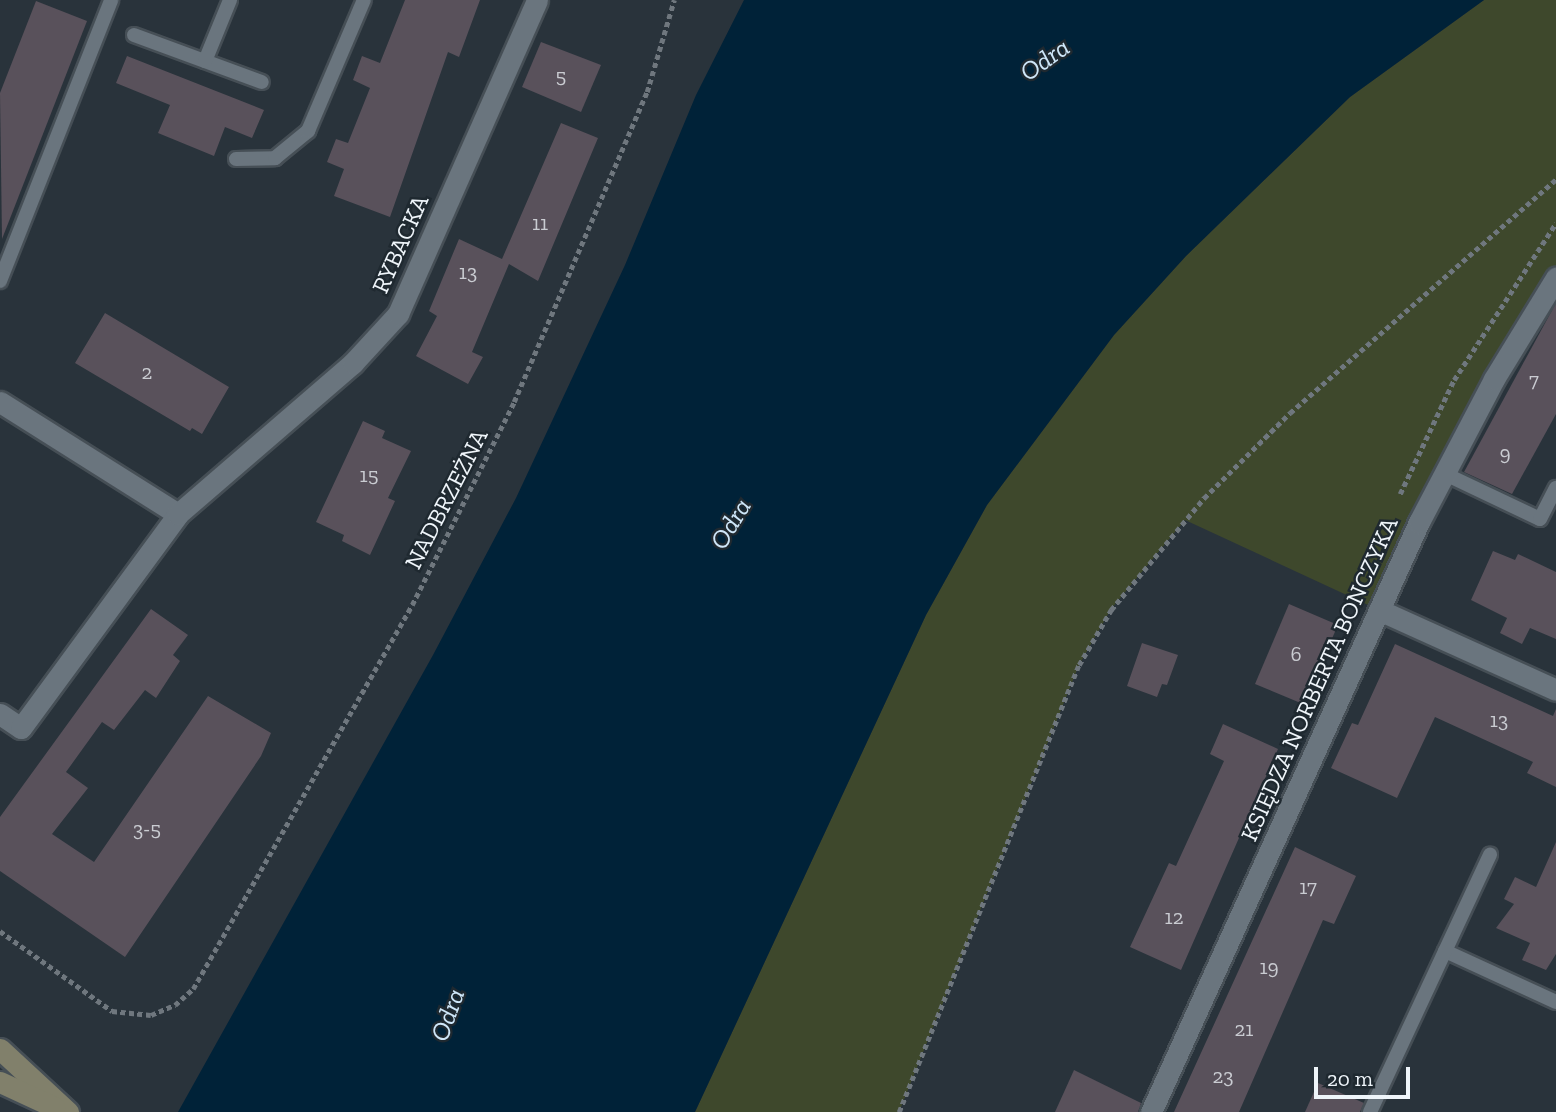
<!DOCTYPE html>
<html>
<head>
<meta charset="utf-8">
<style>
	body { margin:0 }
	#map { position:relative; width:1556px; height:1112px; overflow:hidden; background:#29333b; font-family:"Zilla Slab",serif }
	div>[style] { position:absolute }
	.green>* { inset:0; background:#3e482c }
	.water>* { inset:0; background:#002238 }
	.building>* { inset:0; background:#59515b }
	.path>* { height:4.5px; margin-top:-2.25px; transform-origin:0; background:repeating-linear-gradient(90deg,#6f777e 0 5px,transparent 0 8.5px) }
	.roads { filter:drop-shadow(2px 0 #464f56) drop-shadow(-2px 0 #464f56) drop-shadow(0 2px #464f56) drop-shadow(0 -2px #464f56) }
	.service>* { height:14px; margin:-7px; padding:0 7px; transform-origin:7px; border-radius:7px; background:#6a757e }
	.minor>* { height:21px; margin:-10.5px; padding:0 10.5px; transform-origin:10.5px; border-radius:10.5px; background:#6a757e }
	.secondary>* { height:21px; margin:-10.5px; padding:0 10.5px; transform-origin:10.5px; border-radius:10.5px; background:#81806b }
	span { translate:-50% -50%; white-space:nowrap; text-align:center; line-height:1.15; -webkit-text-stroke:5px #1f2930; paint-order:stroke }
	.number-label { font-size:21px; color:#caccd2 }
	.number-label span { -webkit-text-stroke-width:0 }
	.street-label { font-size:24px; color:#eff5fa }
	.water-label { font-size:26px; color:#cfe7f9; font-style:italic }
	.scale { position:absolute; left:1314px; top:1067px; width:96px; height:32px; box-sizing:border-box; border:4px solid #eff5fa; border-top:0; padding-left:9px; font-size:21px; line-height:24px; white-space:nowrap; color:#eff5fa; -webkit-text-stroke:5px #1f2930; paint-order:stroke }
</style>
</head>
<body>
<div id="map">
	<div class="green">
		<i style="clip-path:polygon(1484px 0,1556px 0,1556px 278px,1379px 610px,1185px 520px,1111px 609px,1079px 665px,899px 1112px,695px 1112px,926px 615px,987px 505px,1114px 335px,1186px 256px,1350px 97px)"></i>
	</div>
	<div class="water">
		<i style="clip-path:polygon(744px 0,1484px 0,1350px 97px,1186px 256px,1114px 335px,987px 505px,926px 615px,695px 1112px,178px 1112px,433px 655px,516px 498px,625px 265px,696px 95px)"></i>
	</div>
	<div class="building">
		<i style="clip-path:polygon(405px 0,480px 0,459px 57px,448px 52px,390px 217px,334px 196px,344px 169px,327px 162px,336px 139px,348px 143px,370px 88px,353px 80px,362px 56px,380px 63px)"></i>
		<i style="clip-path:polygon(36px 1px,87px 21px,2px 239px,0 93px)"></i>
		<i style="clip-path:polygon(541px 42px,601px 65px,581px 112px,522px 87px)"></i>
		<i style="clip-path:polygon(127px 56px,264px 110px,252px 138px,225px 127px,214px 156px,158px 133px,170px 105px,116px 83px)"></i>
		<i style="clip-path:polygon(561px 123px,598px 138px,538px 281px,509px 264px,472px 352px,483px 357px,468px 384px,416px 356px,437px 316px,429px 311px,459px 239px,502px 259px)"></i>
		<i style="clip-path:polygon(1556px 303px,1556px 414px,1512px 494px,1464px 472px)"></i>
		<i style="clip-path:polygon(105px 313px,229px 387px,202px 434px,192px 428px,190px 431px,75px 363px)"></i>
		<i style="clip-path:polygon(363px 421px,385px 431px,382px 438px,411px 451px,388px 498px,395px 501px,370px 555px,342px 541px,344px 535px,316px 522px)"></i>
		<i style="clip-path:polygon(1493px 551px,1515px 560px,1518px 554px,1556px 572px,1556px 639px,1530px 628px,1522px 644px,1500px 633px,1507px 618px,1471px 600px)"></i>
		<i style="clip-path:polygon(1289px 604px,1338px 625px,1303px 704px,1255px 684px)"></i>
		<i style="clip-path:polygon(151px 609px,188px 635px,173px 655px,180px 661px,156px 698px,145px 690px,114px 730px,102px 722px,66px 772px,88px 788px,52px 834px,94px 862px,208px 696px,271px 733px,261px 756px,125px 957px,0 871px,0 817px)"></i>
		<i style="clip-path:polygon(1142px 643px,1178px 655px,1167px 685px,1162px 684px,1157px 697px,1127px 686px)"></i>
		<i style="clip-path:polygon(1395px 644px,1553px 716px,1556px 709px,1556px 787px,1527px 773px,1533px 762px,1435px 717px,1397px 798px,1331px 768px,1352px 723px,1358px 725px)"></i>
		<i style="clip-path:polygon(1223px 724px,1278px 749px,1181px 970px,1130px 947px,1169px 863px,1176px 866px,1224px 761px,1210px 754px)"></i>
		<i style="clip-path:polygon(1556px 842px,1556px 954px,1546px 970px,1522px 960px,1530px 943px,1496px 928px,1514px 904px,1504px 899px,1515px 877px,1536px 887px)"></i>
		<i style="clip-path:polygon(1295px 847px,1356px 876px,1334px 924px,1323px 920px,1239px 1112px,1174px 1112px)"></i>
		<i style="clip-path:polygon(1074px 1070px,1141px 1103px,1138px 1112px,1055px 1112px)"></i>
		<i style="clip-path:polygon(1318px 1083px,1364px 1103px,1360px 1112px,1305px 1112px)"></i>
	</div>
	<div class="path">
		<i style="left:1400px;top:494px;width:126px;rotate:-64.7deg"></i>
		<i style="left:1454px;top:380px;width:187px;rotate:-57deg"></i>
		<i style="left:0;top:931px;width:138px;rotate:35.5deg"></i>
		<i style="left:112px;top:1011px;width:39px;rotate:6deg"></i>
		<i style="left:151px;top:1015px;width:26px;rotate:-23deg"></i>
		<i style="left:175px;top:1005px;width:24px;rotate:-42deg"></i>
		<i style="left:193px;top:989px;width:442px;rotate:-60.3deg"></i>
		<i style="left:412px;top:605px;width:227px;rotate:-63.3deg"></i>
		<i style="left:514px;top:402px;width:337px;rotate:-66.8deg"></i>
		<i style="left:647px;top:92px;width:96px;rotate:-73.6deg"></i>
		<i style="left:899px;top:1112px;width:482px;rotate:-68.1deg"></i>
		<i style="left:1079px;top:665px;width:64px;rotate:-59.8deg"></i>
		<i style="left:1111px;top:610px;width:146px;rotate:-50.3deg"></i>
		<i style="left:1204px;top:498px;width:121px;rotate:-44.7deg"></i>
		<i style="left:1290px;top:413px;width:354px;rotate:-41.3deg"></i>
	</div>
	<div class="roads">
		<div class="service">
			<i style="left:134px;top:35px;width:136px;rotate:20.2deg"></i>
			<i style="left:205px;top:61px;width:66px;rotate:-67.7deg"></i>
			<i style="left:236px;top:159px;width:39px;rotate:-1deg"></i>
			<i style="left:275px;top:158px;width:43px;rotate:-39.3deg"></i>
			<i style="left:308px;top:131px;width:142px;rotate:-66.9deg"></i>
			<i style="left:0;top:281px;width:302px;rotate:-68.4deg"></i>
			<i style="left:1443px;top:473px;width:107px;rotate:25.4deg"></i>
			<i style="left:1540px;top:519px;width:35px;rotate:-63deg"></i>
			<i style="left:1445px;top:951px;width:122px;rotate:24.7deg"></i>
			<i style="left:1370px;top:1112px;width:284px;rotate:-65deg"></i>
		</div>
		<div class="minor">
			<i style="left:0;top:402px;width:210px;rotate:32.2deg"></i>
			<i style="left:1379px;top:610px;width:194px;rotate:24.3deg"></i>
			<i style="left:0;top:714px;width:25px;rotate:34deg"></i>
			<i style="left:21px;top:728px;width:265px;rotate:-53.7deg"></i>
			<i style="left:178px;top:514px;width:231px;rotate:-40.8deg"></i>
			<i style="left:353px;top:363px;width:67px;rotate:-47.4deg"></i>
			<i style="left:398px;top:314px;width:343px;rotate:-66.1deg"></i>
			<i style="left:1151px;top:1112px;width:648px;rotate:-65.57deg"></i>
			<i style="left:1419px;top:522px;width:161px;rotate:-62.3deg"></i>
			<i style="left:1494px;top:379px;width:119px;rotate:-58.5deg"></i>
		</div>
		<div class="secondary">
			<i style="left:0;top:1049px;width:93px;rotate:42.8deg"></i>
			<i style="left:0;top:1082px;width:60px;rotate:24.8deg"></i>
		</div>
	</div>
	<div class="number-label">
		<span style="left:561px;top:76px">5</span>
		<span style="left:540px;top:223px">11</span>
		<span style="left:468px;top:272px">13</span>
		<span style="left:147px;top:372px">2</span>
		<span style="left:1534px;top:380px">7</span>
		<span style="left:1505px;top:453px">9</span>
		<span style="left:369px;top:475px">15</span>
		<span style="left:1296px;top:654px">6</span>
		<span style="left:1499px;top:720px">13</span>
		<span style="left:147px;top:829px">3-5</span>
		<span style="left:1308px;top:887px">17</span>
		<span style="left:1174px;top:917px">12</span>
		<span style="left:1269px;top:967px">19</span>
		<span style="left:1244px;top:1029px">21</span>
		<span style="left:1223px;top:1076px">23</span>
	</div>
	<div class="street-label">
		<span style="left:400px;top:244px;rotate:-66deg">RYBACKA</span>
		<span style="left:446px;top:499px;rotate:-63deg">NADBRZEŻNA</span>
		<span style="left:1319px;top:679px;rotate:-66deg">KSIĘDZA NORBERTA BONCZYKA</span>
	</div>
	<div class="water-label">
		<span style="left:1045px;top:60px;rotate:-35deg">Odra</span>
		<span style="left:731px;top:524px;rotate:-59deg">Odra</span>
		<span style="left:448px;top:1015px;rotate:-70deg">Odra</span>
	</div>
	<div class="scale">20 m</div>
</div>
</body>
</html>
